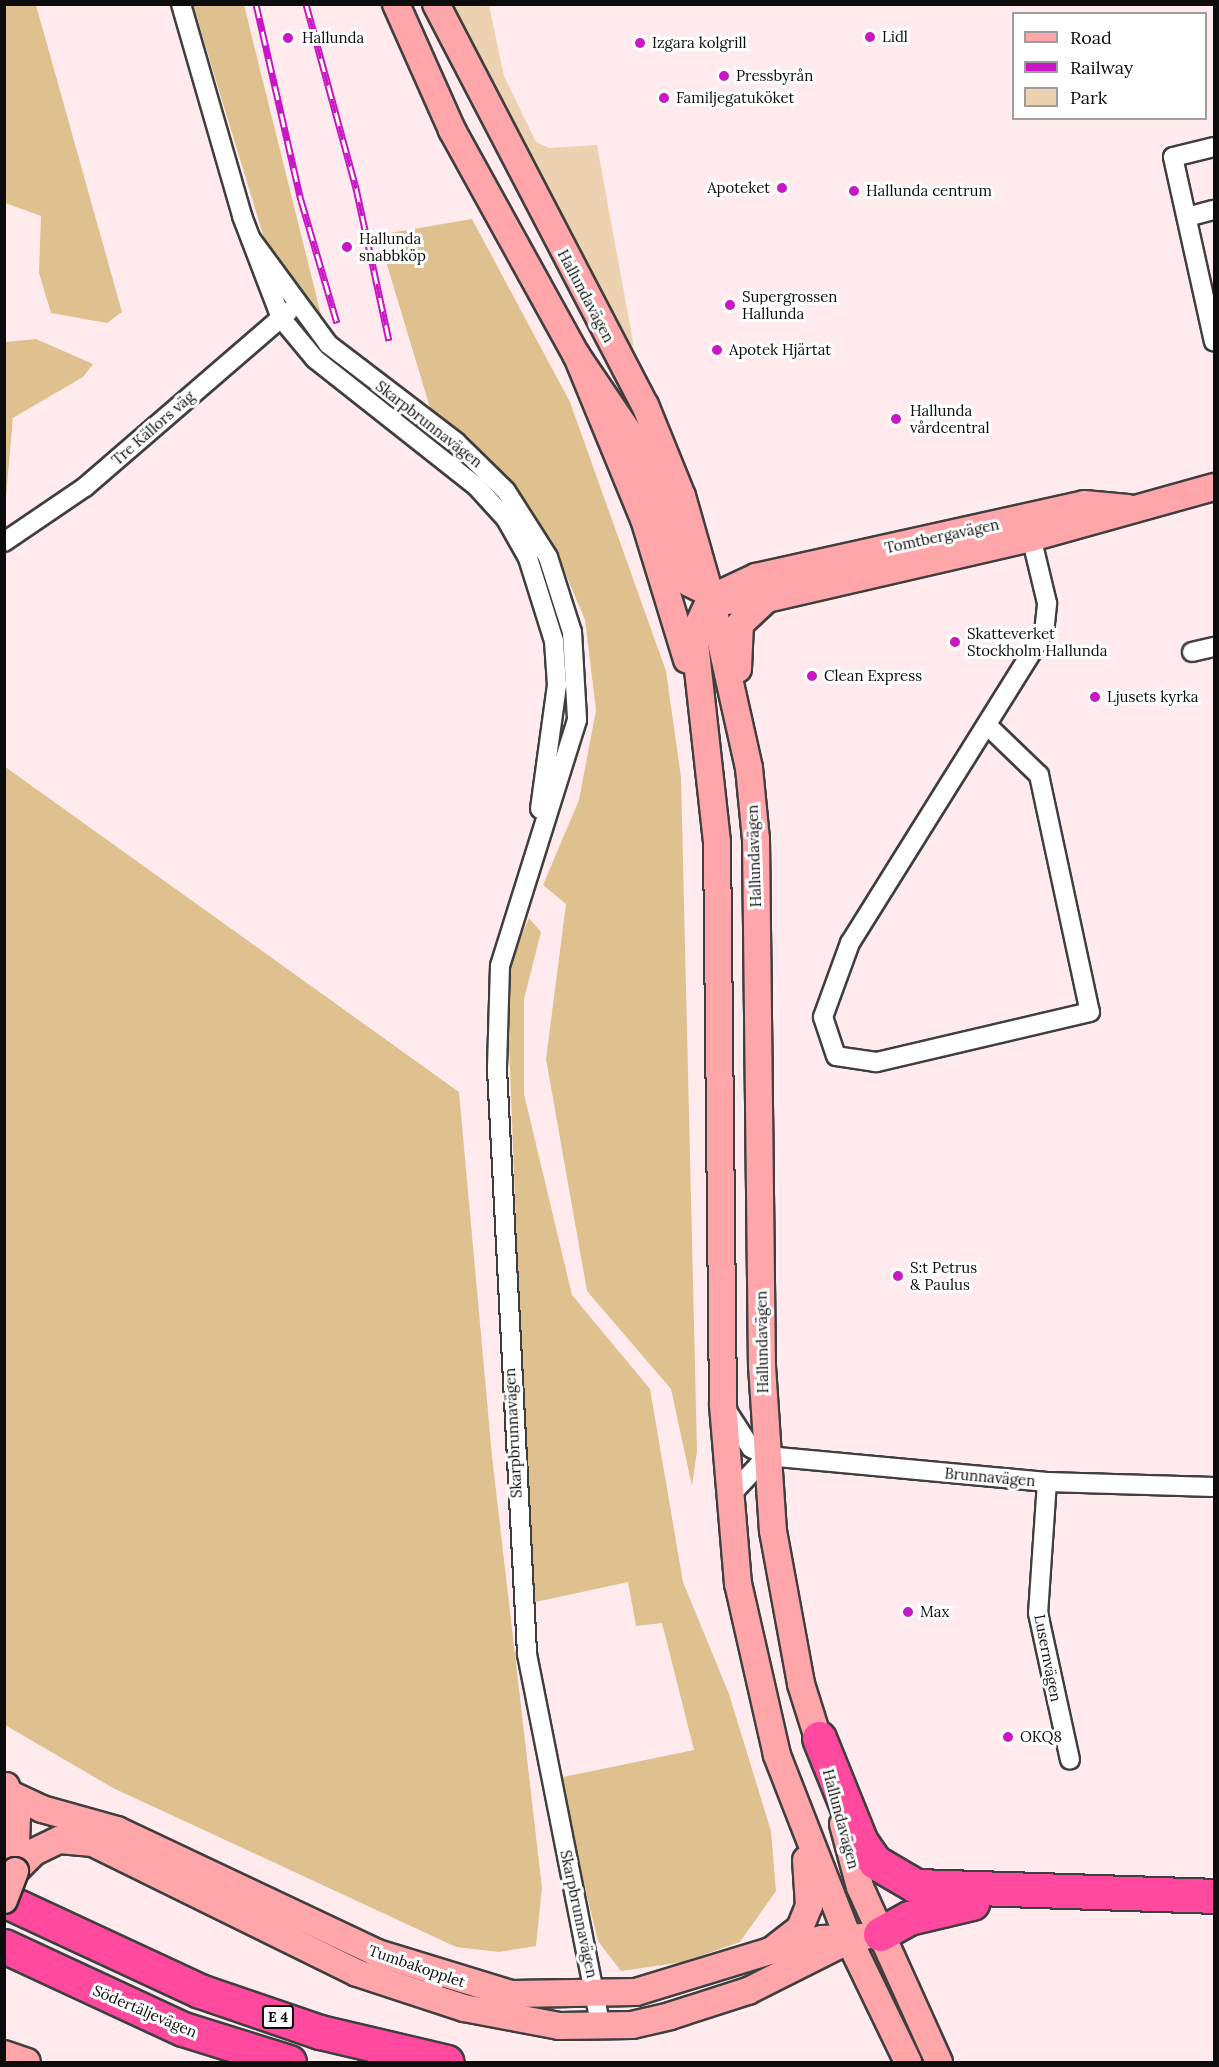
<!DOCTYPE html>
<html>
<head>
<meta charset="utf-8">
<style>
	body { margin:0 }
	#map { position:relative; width:1219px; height:2067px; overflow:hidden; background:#ffebee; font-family:Lora,serif }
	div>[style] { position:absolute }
	.green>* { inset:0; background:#edd2b1 }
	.forest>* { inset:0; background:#dfc18f }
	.roads { filter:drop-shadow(2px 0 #3f3f3f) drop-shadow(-2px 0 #3f3f3f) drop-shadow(0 2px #3f3f3f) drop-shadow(0 -2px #3f3f3f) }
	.street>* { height:18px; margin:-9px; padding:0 9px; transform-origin:9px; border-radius:9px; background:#fff }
	.secondary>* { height:26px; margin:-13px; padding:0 13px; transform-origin:13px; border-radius:13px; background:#ffa6aa }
	.highway>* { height:33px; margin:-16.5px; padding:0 16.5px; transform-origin:16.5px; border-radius:16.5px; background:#ff499f }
	.rail>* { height:7px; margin-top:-3.5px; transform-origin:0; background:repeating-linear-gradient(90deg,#fff 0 14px,#c917c5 0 28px); box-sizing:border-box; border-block:2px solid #c917c5 }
	.bridges { filter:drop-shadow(2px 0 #2e2e2e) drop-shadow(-2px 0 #2e2e2e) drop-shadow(0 2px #2e2e2e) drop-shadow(0 -2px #2e2e2e) }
	.secondary-bridge>* { height:26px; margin:-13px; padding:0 13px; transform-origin:13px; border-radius:13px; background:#ffa6aa }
	.dots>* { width:16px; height:16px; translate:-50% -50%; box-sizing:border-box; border:3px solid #fff; border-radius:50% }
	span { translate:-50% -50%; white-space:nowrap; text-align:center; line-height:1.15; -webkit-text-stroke:6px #fff; paint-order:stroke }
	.shield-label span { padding:2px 4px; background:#fff; border:2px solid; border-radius:4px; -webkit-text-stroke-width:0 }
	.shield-label { font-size:14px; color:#0c0c0c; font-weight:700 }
	.poi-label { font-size:15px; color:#0c0c0c }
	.left { translate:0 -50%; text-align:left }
	.right { translate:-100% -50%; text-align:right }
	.street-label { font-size:15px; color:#0c0c0c }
	.frame { position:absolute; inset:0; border:6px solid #0c0c0c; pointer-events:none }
	.legend { position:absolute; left:1012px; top:12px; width:195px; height:108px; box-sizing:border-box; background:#fff; border:2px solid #9e9e9e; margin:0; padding:8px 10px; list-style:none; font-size:18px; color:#0c0c0c }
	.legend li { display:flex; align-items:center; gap:12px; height:30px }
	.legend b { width:30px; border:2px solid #9e9e9e }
</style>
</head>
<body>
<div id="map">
	<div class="green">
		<i style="clip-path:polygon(451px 5px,489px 5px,504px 76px,536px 142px,549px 148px,597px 145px,634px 347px,623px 337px)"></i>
	</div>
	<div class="forest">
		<i style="clip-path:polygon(4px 5px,36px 5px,122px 312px,107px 323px,51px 313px,39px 273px,41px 216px,5px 203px)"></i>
		<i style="clip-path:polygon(193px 5px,244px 5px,323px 323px,264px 238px)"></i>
		<i style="clip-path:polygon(472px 219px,570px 402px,666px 671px,681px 777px,697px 1451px,692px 1486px,671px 1389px,587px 1291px,546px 1059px,566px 904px,543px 885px,579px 800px,596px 710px,585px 620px,561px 563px,522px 495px,487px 456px,431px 411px,378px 235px)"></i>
		<i style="clip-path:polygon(36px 339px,93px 364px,83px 377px,13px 418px,5px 507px,5px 342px)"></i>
		<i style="clip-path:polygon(4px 766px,459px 1092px,492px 1456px,542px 1888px,536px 1946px,499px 1952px,456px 1947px,113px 1788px,5px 1725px)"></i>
		<i style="clip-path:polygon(529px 918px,541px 932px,524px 999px,524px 1094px,572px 1295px,650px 1389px,683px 1582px,729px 1694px,771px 1831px,776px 1891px,740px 1942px,683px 1962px,621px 1971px,598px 1941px,558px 1778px,694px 1750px,662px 1623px,636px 1626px,628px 1582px,531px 1603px,506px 969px)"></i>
	</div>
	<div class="roads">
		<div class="street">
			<i style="left:181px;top:4px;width:221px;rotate:73.9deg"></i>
			<i style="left:242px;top:216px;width:109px;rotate:69.1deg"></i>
			<i style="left:281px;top:318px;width:53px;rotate:50.3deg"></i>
			<i style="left:315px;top:359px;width:205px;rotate:38.3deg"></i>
			<i style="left:476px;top:486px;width:45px;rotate:47.7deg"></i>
			<i style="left:506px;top:519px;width:45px;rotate:60.6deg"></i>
			<i style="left:528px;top:558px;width:87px;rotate:72.6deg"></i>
			<i style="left:554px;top:641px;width:44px;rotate:86.1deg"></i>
			<i style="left:557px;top:685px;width:125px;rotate:97.8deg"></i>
			<i style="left:1214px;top:147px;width:42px;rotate:166.3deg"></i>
			<i style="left:1173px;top:157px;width:189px;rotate:77.5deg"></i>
			<i style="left:1187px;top:217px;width:28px;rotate:-15deg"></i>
			<i style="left:251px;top:239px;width:130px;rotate:53.7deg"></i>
			<i style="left:328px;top:344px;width:161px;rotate:37.4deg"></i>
			<i style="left:456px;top:442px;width:70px;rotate:44.4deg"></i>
			<i style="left:506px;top:491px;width:78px;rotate:57.5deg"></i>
			<i style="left:548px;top:557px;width:79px;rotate:72.3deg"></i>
			<i style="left:572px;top:632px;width:88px;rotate:86.7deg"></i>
			<i style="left:577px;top:720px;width:258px;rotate:107.4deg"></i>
			<i style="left:500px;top:966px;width:103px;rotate:91.7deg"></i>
			<i style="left:497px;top:1069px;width:586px;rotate:87.06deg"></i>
			<i style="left:527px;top:1654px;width:377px;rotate:78.8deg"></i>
			<i style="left:4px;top:542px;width:98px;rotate:-34.2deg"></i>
			<i style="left:85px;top:487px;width:269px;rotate:-40.8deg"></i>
			<i style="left:1192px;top:652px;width:23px;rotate:-13deg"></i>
			<i style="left:987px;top:725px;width:72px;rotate:43.9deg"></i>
			<i style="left:1039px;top:775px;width:242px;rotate:77.9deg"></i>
			<i style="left:1090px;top:1012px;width:220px;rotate:166.8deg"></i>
			<i style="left:876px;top:1062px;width:40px;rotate:-171.5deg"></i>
			<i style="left:836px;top:1056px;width:41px;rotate:-108.4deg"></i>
			<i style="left:823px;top:1017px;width:79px;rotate:-70deg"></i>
			<i style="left:850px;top:943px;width:366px;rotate:-58deg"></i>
			<i style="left:1044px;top:633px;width:30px;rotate:-84deg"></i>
			<i style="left:1047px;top:603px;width:77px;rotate:-103.5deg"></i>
			<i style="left:727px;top:1411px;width:44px;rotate:57deg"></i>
			<i style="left:751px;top:1448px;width:18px;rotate:27deg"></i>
			<i style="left:767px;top:1456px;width:281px;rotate:5.3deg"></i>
			<i style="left:1047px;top:1482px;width:167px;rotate:1.7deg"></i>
			<i style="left:1047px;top:1482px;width:131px;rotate:93.9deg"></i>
			<i style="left:1038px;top:1613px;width:150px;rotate:77.7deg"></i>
			<i style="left:729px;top:1497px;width:56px;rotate:-47.2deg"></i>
		</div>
		<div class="secondary">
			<i style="left:396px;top:4px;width:138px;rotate:66deg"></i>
			<i style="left:452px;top:130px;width:258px;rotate:61.1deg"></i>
			<i style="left:577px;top:356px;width:176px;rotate:67.7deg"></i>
			<i style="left:644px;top:519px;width:147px;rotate:73deg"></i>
			<i style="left:436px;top:4px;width:452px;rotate:62.5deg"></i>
			<i style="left:645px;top:405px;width:98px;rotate:67.9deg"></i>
			<i style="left:682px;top:496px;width:106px;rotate:74.1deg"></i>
			<i style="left:711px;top:598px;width:174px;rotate:77.4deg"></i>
			<i style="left:749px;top:768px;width:71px;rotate:84.4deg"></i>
			<i style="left:756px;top:839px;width:527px;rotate:89.35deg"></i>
			<i style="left:762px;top:1366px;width:165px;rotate:86.2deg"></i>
			<i style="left:773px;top:1531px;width:156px;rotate:79.6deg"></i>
			<i style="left:801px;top:1684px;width:73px;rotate:72.6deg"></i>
			<i style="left:577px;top:356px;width:109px;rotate:55.9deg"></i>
			<i style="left:638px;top:446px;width:146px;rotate:69.6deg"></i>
			<i style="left:689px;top:583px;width:40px;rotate:26.6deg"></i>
			<i style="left:725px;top:601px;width:42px;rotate:-2.7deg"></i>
			<i style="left:767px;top:599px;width:271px;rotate:-13deg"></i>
			<i style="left:1031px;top:538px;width:190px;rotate:-15.6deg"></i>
			<i style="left:738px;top:669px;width:45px;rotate:-87.5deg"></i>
			<i style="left:740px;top:624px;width:37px;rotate:-43deg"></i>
			<i style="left:6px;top:1786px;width:32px;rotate:70deg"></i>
			<i style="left:17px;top:1816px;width:55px;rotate:92.1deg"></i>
			<i style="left:10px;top:1794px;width:35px;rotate:25deg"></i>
			<i style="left:42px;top:1809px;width:78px;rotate:15.6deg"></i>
			<i style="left:117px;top:1830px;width:288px;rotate:25.3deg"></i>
			<i style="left:377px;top:1953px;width:140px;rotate:17deg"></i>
			<i style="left:511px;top:1994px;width:125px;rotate:-0.9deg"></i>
			<i style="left:636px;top:1992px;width:140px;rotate:-17deg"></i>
			<i style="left:770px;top:1951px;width:53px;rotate:-13deg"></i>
			<i style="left:822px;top:1939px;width:41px;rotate:-2.8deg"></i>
			<i style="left:843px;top:1824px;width:65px;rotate:74.9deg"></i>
			<i style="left:860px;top:1887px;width:192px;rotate:65.7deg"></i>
			<i style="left:15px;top:1871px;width:27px;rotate:-45deg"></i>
			<i style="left:34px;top:1852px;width:28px;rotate:-26deg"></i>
			<i style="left:59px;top:1840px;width:34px;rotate:5deg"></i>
			<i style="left:93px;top:1843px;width:294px;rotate:26.2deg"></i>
			<i style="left:357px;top:1973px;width:113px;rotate:18.1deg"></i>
			<i style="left:464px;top:2008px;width:97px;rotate:10.7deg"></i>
			<i style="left:559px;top:2026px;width:73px;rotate:-0.8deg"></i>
			<i style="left:632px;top:2025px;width:39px;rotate:-13deg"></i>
			<i style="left:670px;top:2016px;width:82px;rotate:-17.8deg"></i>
			<i style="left:748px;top:1991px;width:113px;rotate:-26.8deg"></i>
			<i style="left:776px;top:1947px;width:31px;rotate:-38deg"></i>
			<i style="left:800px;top:1928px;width:24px;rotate:-68deg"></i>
			<i style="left:809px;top:1906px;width:46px;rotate:-93.7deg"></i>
			<i style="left:4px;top:2054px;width:24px;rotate:19deg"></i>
			<i style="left:908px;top:2062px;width:136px;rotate:-115.8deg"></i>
			<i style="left:849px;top:1940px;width:199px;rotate:-111.3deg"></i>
			<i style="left:777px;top:1755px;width:175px;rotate:-102.8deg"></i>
			<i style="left:738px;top:1584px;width:181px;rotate:-94.8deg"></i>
			<i style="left:723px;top:1404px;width:562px;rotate:-90.61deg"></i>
			<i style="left:717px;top:842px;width:209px;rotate:-96.3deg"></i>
			<i style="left:694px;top:634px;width:40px;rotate:-65deg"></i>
			<i style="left:711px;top:598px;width:50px;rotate:-25deg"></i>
			<i style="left:756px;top:577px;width:336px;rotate:-12.5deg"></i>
			<i style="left:1084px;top:504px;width:44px;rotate:5.2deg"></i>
		</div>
		<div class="highway">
			<i style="left:819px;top:1738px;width:112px;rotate:68deg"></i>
			<i style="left:861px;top:1842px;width:24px;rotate:55deg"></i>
			<i style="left:875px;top:1862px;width:48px;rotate:30.3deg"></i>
			<i style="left:916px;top:1886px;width:298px;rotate:1.9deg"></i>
			<i style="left:4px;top:1900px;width:216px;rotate:24.9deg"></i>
			<i style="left:200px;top:1991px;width:127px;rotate:18.9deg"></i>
			<i style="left:320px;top:2032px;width:130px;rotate:13.3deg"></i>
			<i style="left:880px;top:1934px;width:33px;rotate:-29deg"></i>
			<i style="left:909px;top:1918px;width:65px;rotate:-13.4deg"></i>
			<i style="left:4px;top:1946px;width:197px;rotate:24.9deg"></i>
			<i style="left:183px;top:2029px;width:111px;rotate:17.3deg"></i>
		</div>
	</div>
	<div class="rail">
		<i style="left:256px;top:4px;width:201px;rotate:77.1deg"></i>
		<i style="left:301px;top:200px;width:128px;rotate:73.7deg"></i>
		<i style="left:306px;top:4px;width:191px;rotate:74.8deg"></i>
		<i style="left:356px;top:188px;width:156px;rotate:77.8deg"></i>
	</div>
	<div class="bridges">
		<div class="secondary-bridge">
			<i style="left:4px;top:1900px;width:31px;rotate:-69deg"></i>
		</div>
	</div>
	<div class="dots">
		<i style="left:870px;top:37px;background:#c917c5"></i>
		<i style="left:288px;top:38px;background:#c917c5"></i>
		<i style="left:640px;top:43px;background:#c917c5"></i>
		<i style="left:724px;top:76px;background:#c917c5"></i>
		<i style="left:664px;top:98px;background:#c917c5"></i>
		<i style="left:782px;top:188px;background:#c917c5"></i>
		<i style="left:854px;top:191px;background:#c917c5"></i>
		<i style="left:347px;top:247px;background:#c917c5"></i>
		<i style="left:730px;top:305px;background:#c917c5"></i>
		<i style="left:717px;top:350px;background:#c917c5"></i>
		<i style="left:896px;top:419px;background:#c917c5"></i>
		<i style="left:955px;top:642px;background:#c917c5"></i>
		<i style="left:812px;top:676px;background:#c917c5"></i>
		<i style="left:1095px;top:697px;background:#c917c5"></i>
		<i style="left:898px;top:1276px;background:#c917c5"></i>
		<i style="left:908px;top:1612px;background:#c917c5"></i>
		<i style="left:1008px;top:1737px;background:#c917c5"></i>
	</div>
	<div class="shield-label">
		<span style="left:278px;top:2017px">E 4</span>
	</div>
	<div class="poi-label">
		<span class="left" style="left:882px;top:37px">Lidl</span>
		<span class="left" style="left:302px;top:38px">Hallunda</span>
		<span class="left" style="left:652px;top:43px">Izgara kolgrill</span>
		<span class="left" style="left:736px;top:76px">Pressbyrån</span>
		<span class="left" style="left:676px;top:98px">Familjegatuköket</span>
		<span class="right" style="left:770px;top:188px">Apoteket</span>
		<span class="left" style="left:866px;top:191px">Hallunda centrum</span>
		<span class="left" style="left:359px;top:247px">Hallunda<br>snabbköp</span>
		<span class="left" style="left:742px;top:305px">Supergrossen<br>Hallunda</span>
		<span class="left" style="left:729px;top:350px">Apotek Hjärtat</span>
		<span class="left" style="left:910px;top:419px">Hallunda<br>vårdcentral</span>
		<span class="left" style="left:967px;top:642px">Skatteverket<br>Stockholm Hallunda</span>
		<span class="left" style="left:824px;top:676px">Clean Express</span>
		<span class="left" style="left:1107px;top:697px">Ljusets kyrka</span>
		<span class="left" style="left:910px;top:1276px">S:t Petrus<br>&amp; Paulus</span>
		<span class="left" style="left:920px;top:1612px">Max</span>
		<span class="left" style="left:1020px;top:1737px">OKQ8</span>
	</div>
	<div class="street-label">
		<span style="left:586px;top:296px;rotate:62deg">Hallundavägen</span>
		<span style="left:429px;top:424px;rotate:38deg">Skarpbrunnavägen</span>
		<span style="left:153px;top:428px;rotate:-41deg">Tre Källors väg</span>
		<span style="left:942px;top:536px;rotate:-12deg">Tomtbergavägen</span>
		<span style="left:754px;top:856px;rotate:-92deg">Hallundavägen</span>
		<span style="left:762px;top:1342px;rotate:-91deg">Hallundavägen</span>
		<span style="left:513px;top:1433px;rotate:-93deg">Skarpbrunnavägen</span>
		<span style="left:990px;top:1477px;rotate:5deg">Brunnavägen</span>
		<span style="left:1048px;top:1658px;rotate:79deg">Lusernvägen</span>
		<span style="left:841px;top:1819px;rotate:75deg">Hallundavägen</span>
		<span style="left:579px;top:1914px;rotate:78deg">Skarpbrunnavägen</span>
		<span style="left:417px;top:1966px;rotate:19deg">Tumbakopplet</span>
		<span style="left:145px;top:2011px;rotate:23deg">Södertäljevägen</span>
	</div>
	<div class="frame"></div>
	<ul class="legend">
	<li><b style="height:8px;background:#ffa6aa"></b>Road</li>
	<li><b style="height:8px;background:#c917c5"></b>Railway</li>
	<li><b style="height:16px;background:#edd2b1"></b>Park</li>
	</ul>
</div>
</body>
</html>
